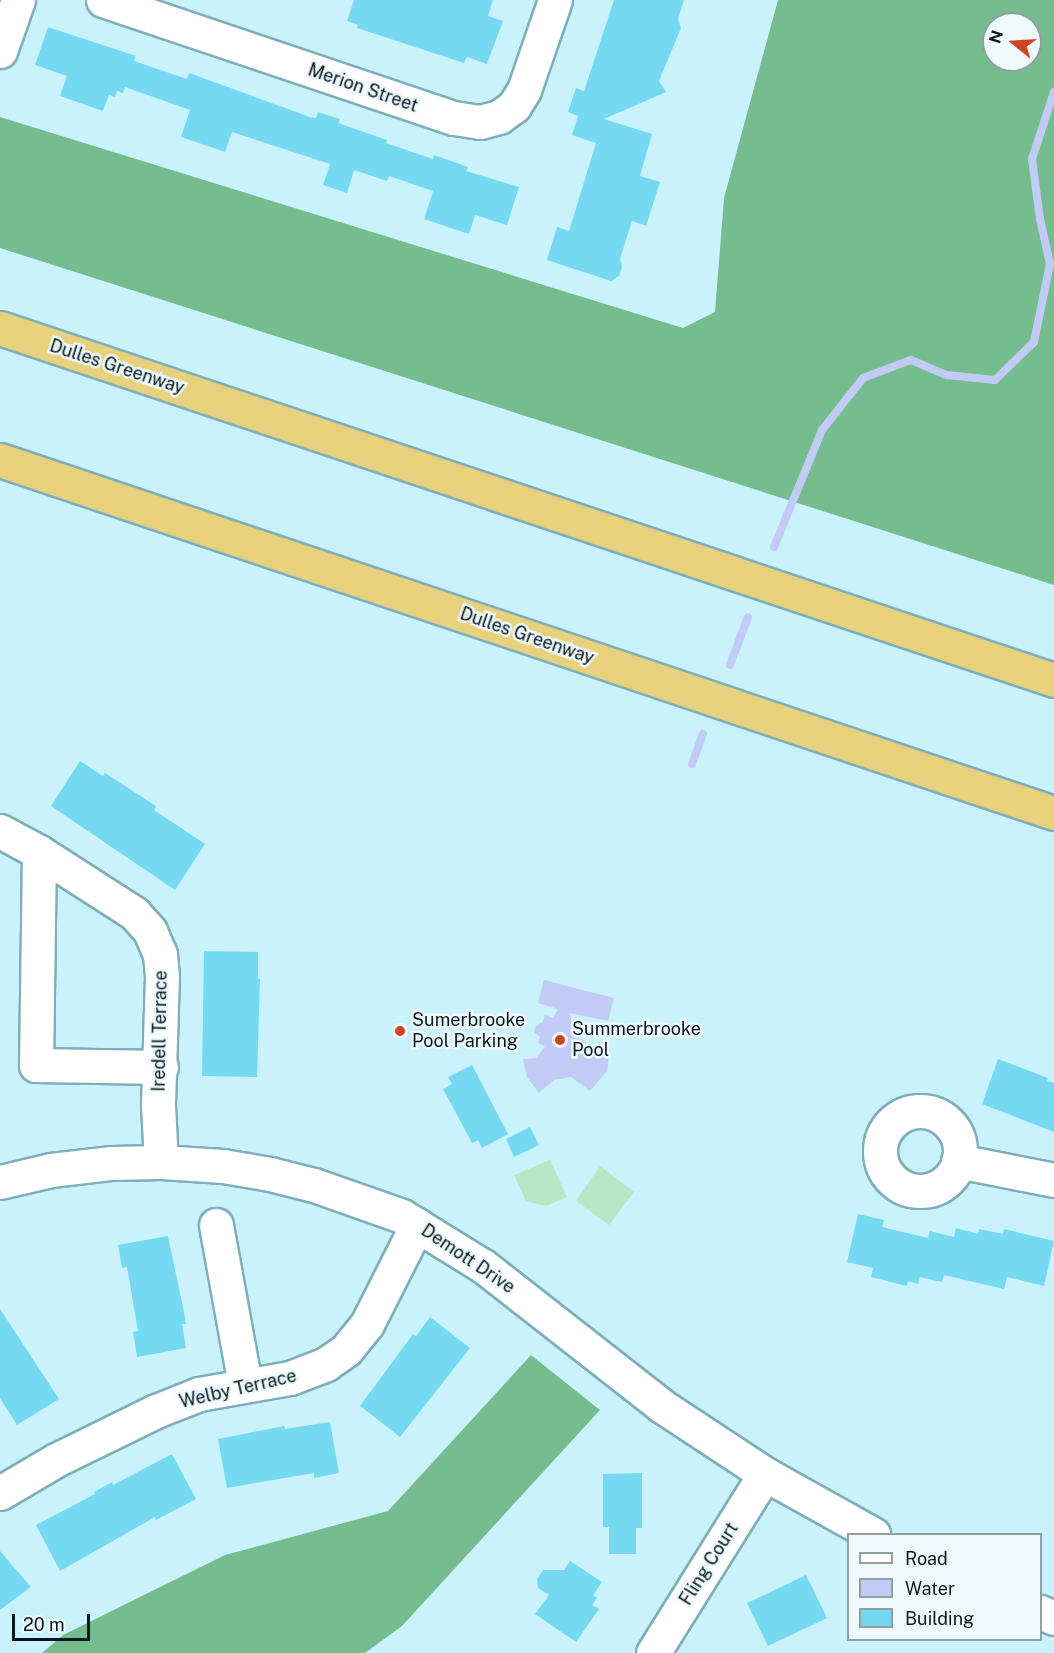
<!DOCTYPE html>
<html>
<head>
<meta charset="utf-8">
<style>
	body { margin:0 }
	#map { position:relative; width:1054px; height:1653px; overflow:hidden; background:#caf2fc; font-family:"Public Sans",sans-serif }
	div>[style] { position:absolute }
	.green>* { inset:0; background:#b6e8c6 }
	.forest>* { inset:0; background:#75bd8e }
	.water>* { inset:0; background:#c1cbf6 }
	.stream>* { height:8px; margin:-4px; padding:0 4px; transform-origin:4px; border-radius:4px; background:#c1cbf6 }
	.building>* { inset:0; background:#75daf1 }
	.roads { filter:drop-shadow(2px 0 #7daeba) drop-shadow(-2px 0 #7daeba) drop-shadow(0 2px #7daeba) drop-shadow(0 -2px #7daeba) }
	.minor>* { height:33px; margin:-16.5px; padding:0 16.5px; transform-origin:16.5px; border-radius:16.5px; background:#fff }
	.minor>.ring { margin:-16.5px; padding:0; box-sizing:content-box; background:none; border:33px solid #fff; border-radius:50% }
	.highway>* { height:33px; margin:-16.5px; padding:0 16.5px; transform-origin:16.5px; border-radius:16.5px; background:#e8d17c }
	.dots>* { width:16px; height:16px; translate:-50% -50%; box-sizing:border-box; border:3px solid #eff9fc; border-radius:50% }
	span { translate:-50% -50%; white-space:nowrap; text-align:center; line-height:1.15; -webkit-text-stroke:5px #eff9fc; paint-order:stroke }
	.street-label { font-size:18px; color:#05191d }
	.poi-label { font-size:18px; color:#05191d }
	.left { translate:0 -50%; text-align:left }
	.legend { position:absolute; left:847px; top:1533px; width:195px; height:108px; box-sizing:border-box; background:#eff9fc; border:2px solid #919fa3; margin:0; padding:8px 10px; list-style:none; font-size:18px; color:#05191d }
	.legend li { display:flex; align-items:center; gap:12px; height:30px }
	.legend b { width:30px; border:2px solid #919fa3 }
	.north { position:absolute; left:982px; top:12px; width:60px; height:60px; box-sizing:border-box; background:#eff9fc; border:2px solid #919fa3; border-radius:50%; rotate:288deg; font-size:16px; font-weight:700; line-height:24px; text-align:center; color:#05191d }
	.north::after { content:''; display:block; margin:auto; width:21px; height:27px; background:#cf4524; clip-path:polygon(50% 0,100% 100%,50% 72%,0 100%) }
	.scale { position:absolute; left:12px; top:1614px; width:78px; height:27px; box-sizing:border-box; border:3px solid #05191d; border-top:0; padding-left:8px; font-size:18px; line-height:21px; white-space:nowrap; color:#05191d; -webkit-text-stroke:4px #eff9fc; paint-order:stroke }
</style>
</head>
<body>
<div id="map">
	<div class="green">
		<i style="clip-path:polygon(550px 1160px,567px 1197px,546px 1206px,526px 1201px,514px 1175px)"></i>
		<i style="clip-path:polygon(600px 1166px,634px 1192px,609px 1225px,576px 1201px)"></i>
	</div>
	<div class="forest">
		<i style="clip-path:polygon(evenodd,778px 0,1054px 0,1054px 585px,0 248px,0 117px,683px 328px,715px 312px,724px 198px,778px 0,994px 24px,1030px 24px,1030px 60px,994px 60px,994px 24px)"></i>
		<i style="clip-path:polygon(531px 1355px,600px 1410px,402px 1626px,365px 1653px,42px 1653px,63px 1635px,225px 1555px,388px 1511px)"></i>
	</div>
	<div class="water">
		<i style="clip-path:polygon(544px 980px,614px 998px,608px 1021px,570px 1013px,574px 1033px,591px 1047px,610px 1049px,607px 1071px,590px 1091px,571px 1077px,554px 1080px,539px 1093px,527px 1077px,523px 1059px,536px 1058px,545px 1046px,538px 1043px,540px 1037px,534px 1032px,536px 1025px,543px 1022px,545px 1015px,553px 1018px,558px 1009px,538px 1003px)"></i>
	</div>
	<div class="stream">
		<i style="left:774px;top:547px;width:126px;rotate:-67.7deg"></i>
		<i style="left:822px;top:430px;width:66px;rotate:-51.7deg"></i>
		<i style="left:863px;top:378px;width:51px;rotate:-20.6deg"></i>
		<i style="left:911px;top:360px;width:39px;rotate:23deg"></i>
		<i style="left:947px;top:375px;width:48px;rotate:5.9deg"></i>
		<i style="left:995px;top:380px;width:54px;rotate:-44.3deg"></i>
		<i style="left:1034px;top:342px;width:80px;rotate:-78.4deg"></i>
		<i style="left:1050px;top:264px;width:46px;rotate:-102.5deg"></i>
		<i style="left:1040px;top:219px;width:61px;rotate:-97.6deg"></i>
		<i style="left:1032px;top:159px;width:71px;rotate:-71.8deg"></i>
		<i style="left:730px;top:665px;width:51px;rotate:-69.4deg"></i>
		<i style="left:692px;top:764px;width:32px;rotate:-70deg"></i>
	</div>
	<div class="building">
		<i style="clip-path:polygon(354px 0,493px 0,488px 16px,503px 21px,487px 64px,467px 57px,464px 63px,357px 28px,358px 25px,347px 21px)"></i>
		<i style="clip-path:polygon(614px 0,684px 0,678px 19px,681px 28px,659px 81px,666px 92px,604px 119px,652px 134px,640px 176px,660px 182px,646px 226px,632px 221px,620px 259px,622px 267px,619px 276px,611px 281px,547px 260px,557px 227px,569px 231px,596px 143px,572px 135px,578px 116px,568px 112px,576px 88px,584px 91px)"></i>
		<i style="clip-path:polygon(48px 27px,136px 56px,134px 61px,187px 79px,189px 73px,310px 117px,316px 118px,318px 112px,340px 119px,338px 123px,387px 140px,386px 143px,433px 159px,434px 155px,468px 167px,466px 171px,519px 187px,507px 225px,475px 215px,469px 234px,424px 219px,433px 191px,389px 176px,387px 181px,354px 170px,347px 193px,323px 185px,330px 164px,232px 132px,225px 152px,181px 137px,190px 110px,125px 87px,123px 93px,117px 91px,115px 97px,109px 95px,103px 111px,60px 96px,67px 76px,35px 65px)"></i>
		<i style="clip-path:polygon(80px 761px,103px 776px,105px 773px,156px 806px,154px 810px,205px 844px,175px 890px,51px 806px)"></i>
		<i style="clip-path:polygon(204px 951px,258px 952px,258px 979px,260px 979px,257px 1077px,202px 1076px)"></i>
		<i style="clip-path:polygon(998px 1059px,1048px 1078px,1047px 1081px,1054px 1083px,1054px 1132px,982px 1104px)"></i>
		<i style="clip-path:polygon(472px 1065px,508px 1134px,482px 1148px,478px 1140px,472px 1143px,443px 1089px,452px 1084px,448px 1077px)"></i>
		<i style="clip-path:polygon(530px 1127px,539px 1145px,514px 1157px,506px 1139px)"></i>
		<i style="clip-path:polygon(858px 1214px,884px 1220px,882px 1227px,928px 1238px,930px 1231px,954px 1237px,956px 1228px,978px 1234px,979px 1229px,1003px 1234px,1004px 1229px,1054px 1241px,1044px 1286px,1007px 1277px,1004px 1289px,944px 1275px,942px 1282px,920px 1277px,918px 1284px,908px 1281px,907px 1286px,871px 1277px,873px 1268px,847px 1262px)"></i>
		<i style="clip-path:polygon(168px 1236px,184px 1312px,186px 1324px,182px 1324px,186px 1348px,137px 1357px,133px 1332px,138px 1331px,127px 1267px,122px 1268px,118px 1245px)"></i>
		<i style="clip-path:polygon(0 1309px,59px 1399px,17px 1425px,0 1398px)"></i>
		<i style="clip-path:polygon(430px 1317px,470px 1348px,400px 1437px,360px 1406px,413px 1334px,416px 1336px)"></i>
		<i style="clip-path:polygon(330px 1422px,339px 1473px,314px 1478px,314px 1473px,227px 1488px,218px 1439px,284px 1426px,285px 1429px)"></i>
		<i style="clip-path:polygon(172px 1454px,196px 1499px,156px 1520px,155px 1517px,60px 1571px,36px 1525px,95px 1494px,94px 1492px,112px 1482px,113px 1485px)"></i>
		<i style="clip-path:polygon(642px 1473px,642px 1528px,636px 1528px,636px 1554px,609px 1554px,609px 1527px,603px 1527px,603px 1474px)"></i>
		<i style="clip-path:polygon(0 1551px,31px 1587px,0 1610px)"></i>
		<i style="clip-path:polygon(570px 1561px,602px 1582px,593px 1595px,597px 1598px,592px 1605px,599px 1609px,576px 1642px,535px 1614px,549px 1595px,538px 1588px,537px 1579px,543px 1570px,564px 1570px)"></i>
		<i style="clip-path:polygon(806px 1575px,827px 1618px,768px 1646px,747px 1603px)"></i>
	</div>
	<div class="roads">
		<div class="minor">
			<i style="left:103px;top:0;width:370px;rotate:18.6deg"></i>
			<i style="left:454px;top:118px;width:26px;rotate:9deg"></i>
			<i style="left:480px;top:122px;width:20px;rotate:-15deg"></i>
			<i style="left:499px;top:117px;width:19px;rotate:-36deg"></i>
			<i style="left:514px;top:106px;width:19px;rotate:-58deg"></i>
			<i style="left:524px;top:90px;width:95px;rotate:-71deg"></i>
			<i style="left:0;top:51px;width:54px;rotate:-70.6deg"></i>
			<i style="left:0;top:831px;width:44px;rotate:28.3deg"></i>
			<i style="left:39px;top:852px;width:113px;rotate:32.7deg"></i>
			<i style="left:134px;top:913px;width:24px;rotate:48deg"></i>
			<i style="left:150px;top:931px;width:25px;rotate:67deg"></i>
			<i style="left:160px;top:954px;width:22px;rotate:85deg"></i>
			<i style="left:162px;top:976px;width:129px;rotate:91.8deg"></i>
			<i style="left:158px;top:1105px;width:57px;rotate:87deg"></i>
			<i style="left:39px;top:852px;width:213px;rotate:90.8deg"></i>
			<i style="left:36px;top:1065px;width:125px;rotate:0.9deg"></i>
			<i class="ring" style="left:880px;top:1111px;width:47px;height:47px"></i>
			<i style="left:958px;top:1161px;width:98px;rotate:11.2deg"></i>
			<i style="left:0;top:1182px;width:52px;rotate:-13.2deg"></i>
			<i style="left:51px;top:1170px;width:59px;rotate:-6.8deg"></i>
			<i style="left:110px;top:1163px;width:51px;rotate:-1.1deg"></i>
			<i style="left:161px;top:1162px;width:62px;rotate:3.7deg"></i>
			<i style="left:223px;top:1166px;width:48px;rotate:9.7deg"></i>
			<i style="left:270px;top:1174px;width:45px;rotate:14deg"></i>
			<i style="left:314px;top:1185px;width:93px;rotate:19.4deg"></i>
			<i style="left:402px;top:1216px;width:95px;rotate:31.7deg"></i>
			<i style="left:483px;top:1266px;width:227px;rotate:38deg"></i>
			<i style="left:662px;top:1406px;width:123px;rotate:33.4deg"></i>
			<i style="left:765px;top:1474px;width:124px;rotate:29.1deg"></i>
			<i style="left:216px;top:1225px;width:162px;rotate:79.7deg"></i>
			<i style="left:0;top:1493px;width:65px;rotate:-30.5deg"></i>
			<i style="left:56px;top:1460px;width:111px;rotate:-26.1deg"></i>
			<i style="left:156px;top:1411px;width:46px;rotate:-21.6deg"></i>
			<i style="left:199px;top:1394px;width:92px;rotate:-10deg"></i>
			<i style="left:290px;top:1378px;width:39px;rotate:-21deg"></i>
			<i style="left:326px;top:1364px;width:24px;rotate:-35deg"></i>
			<i style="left:346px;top:1350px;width:33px;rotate:-51deg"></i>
			<i style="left:367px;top:1324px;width:111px;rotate:-63.2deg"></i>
			<i style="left:1040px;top:1612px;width:15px;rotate:23deg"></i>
			<i style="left:653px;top:1653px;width:211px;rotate:-58deg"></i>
		</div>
		<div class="highway">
			<i style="left:0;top:328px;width:1111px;rotate:18.47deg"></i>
			<i style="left:0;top:460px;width:1112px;rotate:18.52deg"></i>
		</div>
	</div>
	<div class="dots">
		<i style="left:400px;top:1031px;background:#cf4524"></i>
		<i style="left:560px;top:1040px;background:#cf4524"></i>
	</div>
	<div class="street-label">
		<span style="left:363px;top:88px;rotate:19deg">Merion Street</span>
		<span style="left:117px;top:367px;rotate:18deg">Dulles Greenway</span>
		<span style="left:527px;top:636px;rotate:19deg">Dulles Greenway</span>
		<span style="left:160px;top:1031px;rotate:-89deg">Iredell Terrace</span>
		<span style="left:468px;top:1259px;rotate:34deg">Demott Drive</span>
		<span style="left:238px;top:1389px;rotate:-13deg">Welby Terrace</span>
		<span style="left:709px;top:1564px;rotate:-58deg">Fling Court</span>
	</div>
	<div class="poi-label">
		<span class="left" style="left:412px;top:1031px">Sumerbrooke<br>Pool Parking</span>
		<span class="left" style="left:572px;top:1040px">Summerbrooke<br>Pool</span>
	</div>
	<ul class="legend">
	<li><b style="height:8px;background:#fff"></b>Road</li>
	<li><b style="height:16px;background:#c1cbf6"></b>Water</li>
	<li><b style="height:16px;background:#75daf1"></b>Building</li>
	</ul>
	<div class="north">N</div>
	<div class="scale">20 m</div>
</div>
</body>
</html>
